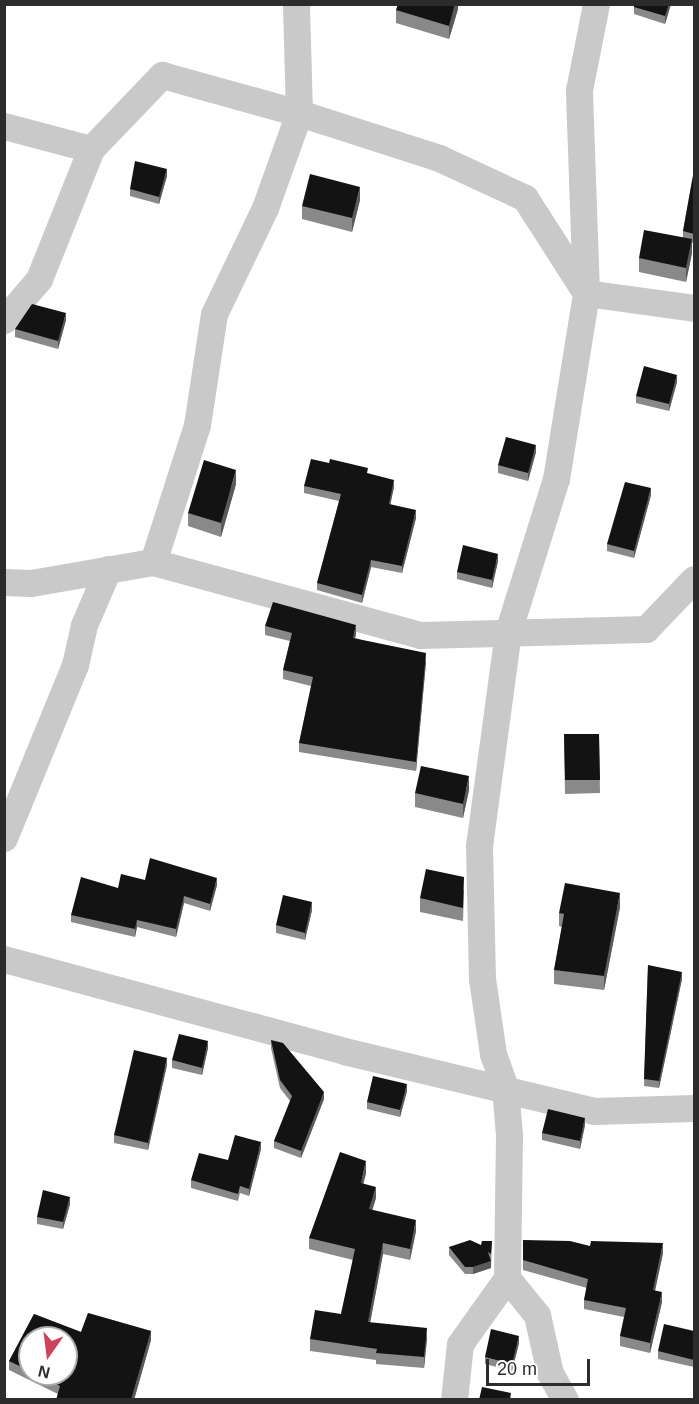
<!DOCTYPE html>
<html>
<head>
<meta charset="utf-8">
<style>
	body { margin:0 }
	#map { position:relative; width:699px; height:1404px; overflow:hidden; background:#fff; font-family:Arial,sans-serif }
	div>[style] { position:absolute }
	.minor>* { height:27px; margin:-13.5px; padding:0 13.5px; transform-origin:13.5px; border-radius:13.5px; background:#c9c9c9 }
	.wall>* { inset:0; background:#898989 }
	.shaded-wall>* { inset:0; background:#5a5a5a }
	.building>* { inset:0; background:#131313 }
	span { translate:-50% -50%; white-space:nowrap; text-align:center; line-height:1.15; -webkit-text-stroke:6px #fff; paint-order:stroke }
	.frame { position:absolute; inset:0; border:6px solid #2c2c2c; pointer-events:none }
	.north { position:absolute; left:18px; top:1326px; width:60px; height:60px; box-sizing:border-box; background:#fff; border:2px solid #ababab; border-radius:50%; rotate:194deg; font-size:16px; font-weight:700; line-height:24px; text-align:center; color:#2c2c2c }
	.north::after { content:''; display:block; margin:auto; width:21px; height:27px; background:#cd435c; clip-path:polygon(50% 0,100% 100%,50% 72%,0 100%) }
	.scale { position:absolute; left:486px; top:1359px; width:104px; height:27px; box-sizing:border-box; border:3px solid #2c2c2c; border-top:0; padding-left:8px; font-size:18px; line-height:21px; white-space:nowrap; color:#2c2c2c; -webkit-text-stroke:4px #fff; paint-order:stroke }
</style>
</head>
<body>
<div id="map">
	<div class="minor">
		<i style="left:4px;top:126px;width:90px;rotate:14.8deg"></i>
		<i style="left:4px;top:320px;width:54px;rotate:-49.5deg"></i>
		<i style="left:39px;top:279px;width:140px;rotate:-68.2deg"></i>
		<i style="left:91px;top:149px;width:103px;rotate:-46.2deg"></i>
		<i style="left:162px;top:75px;width:142px;rotate:15.5deg"></i>
		<i style="left:299px;top:113px;width:147px;rotate:17.8deg"></i>
		<i style="left:439px;top:158px;width:95px;rotate:24.9deg"></i>
		<i style="left:525px;top:198px;width:113px;rotate:57.3deg"></i>
		<i style="left:586px;top:293px;width:109px;rotate:7.9deg"></i>
		<i style="left:153px;top:562px;width:144px;rotate:-72.2deg"></i>
		<i style="left:197px;top:425px;width:112px;rotate:-81.3deg"></i>
		<i style="left:214px;top:314px;width:118px;rotate:-64.3deg"></i>
		<i style="left:265px;top:208px;width:101px;rotate:-70.3deg"></i>
		<i style="left:299px;top:113px;width:109px;rotate:-91.6deg"></i>
		<i style="left:4px;top:582px;width:27px;rotate:2deg"></i>
		<i style="left:31px;top:583px;width:124px;rotate:-9.8deg"></i>
		<i style="left:153px;top:562px;width:277px;rotate:15.3deg"></i>
		<i style="left:420px;top:635px;width:226px;rotate:-1.5deg"></i>
		<i style="left:646px;top:629px;width:69px;rotate:-46.2deg"></i>
		<i style="left:4px;top:838px;width:187px;rotate:-67.7deg"></i>
		<i style="left:75px;top:665px;width:41px;rotate:-77.3deg"></i>
		<i style="left:84px;top:625px;width:61px;rotate:-66.8deg"></i>
		<i style="left:4px;top:959px;width:352px;rotate:15.1deg"></i>
		<i style="left:344px;top:1051px;width:257px;rotate:13.5deg"></i>
		<i style="left:594px;top:1111px;width:100px;rotate:-1.7deg"></i>
		<i style="left:507px;top:1278px;width:48px;rotate:51deg"></i>
		<i style="left:537px;top:1315px;width:59px;rotate:77.4deg"></i>
		<i style="left:550px;top:1373px;width:31px;rotate:61deg"></i>
		<i style="left:454px;top:1400px;width:56px;rotate:-83.9deg"></i>
		<i style="left:460px;top:1344px;width:81px;rotate:-54.5deg"></i>
		<i style="left:507px;top:1278px;width:143px;rotate:-89.2deg"></i>
		<i style="left:509px;top:1135px;width:48px;rotate:-94.8deg"></i>
		<i style="left:505px;top:1087px;width:35px;rotate:-110deg"></i>
		<i style="left:493px;top:1054px;width:76px;rotate:-98.3deg"></i>
		<i style="left:482px;top:979px;width:133px;rotate:-91.3deg"></i>
		<i style="left:479px;top:846px;width:216px;rotate:-82.3deg"></i>
		<i style="left:508px;top:632px;width:160px;rotate:-72.6deg"></i>
		<i style="left:556px;top:479px;width:188px;rotate:-80.8deg"></i>
		<i style="left:586px;top:293px;width:203px;rotate:-92deg"></i>
		<i style="left:579px;top:90px;width:88px;rotate:-78.8deg"></i>
	</div>
	<div class="wall">
		<i style="clip-path:polygon(458px 4px,458px 9px,449px 39px,396px 23px,396px 10px)"></i>
		<i style="clip-path:polygon(671px 4px,665px 24px,634px 14px,634px 7px)"></i>
		<i style="clip-path:polygon(694px 170px,694px 243px,692px 243px,692px 253px,686px 282px,639px 272px,639px 258px,683px 237px,683px 231px)"></i>
		<i style="clip-path:polygon(167px 176px,159px 204px,130px 196px,130px 189px)"></i>
		<i style="clip-path:polygon(360px 200px,352px 232px,302px 219px,302px 206px)"></i>
		<i style="clip-path:polygon(66px 320px,58px 349px,15px 337px,15px 329px)"></i>
		<i style="clip-path:polygon(677px 382px,669px 411px,636px 403px,636px 396px)"></i>
		<i style="clip-path:polygon(536px 452px,528px 481px,498px 473px,498px 465px)"></i>
		<i style="clip-path:polygon(368px 474px,394px 487px,390px 504px,416px 518px,402px 573px,371px 567px,362px 603px,317px 590px,317px 583px,339px 501px,304px 493px,304px 486px)"></i>
		<i style="clip-path:polygon(236px 484px,221px 537px,188px 526px,188px 513px)"></i>
		<i style="clip-path:polygon(651px 495px,634px 558px,607px 551px,607px 544px)"></i>
		<i style="clip-path:polygon(498px 561px,492px 588px,457px 579px,457px 572px)"></i>
		<i style="clip-path:polygon(265px 626px,356px 634px,355px 638px,426px 662px,416px 771px,299px 752px,299px 743px,311px 686px,283px 679px,283px 670px,290px 641px,265px 635px)"></i>
		<i style="clip-path:polygon(564px 734px,599px 734px,600px 793px,565px 794px)"></i>
		<i style="clip-path:polygon(469px 790px,463px 818px,415px 807px,415px 793px)"></i>
		<i style="clip-path:polygon(145px 880px,217px 885px,210px 911px,184px 903px,176px 937px,137px 927px,135px 937px,71px 922px,71px 915px,118px 888px)"></i>
		<i style="clip-path:polygon(464px 890px,463px 921px,420px 912px,420px 898px)"></i>
		<i style="clip-path:polygon(620px 907px,604px 990px,554px 984px,554px 970px,562px 927px,559px 926px,559px 913px)"></i>
		<i style="clip-path:polygon(312px 910px,305px 940px,276px 933px,276px 925px)"></i>
		<i style="clip-path:polygon(648px 965px,682px 979px,659px 1088px,644px 1086px)"></i>
		<i style="clip-path:polygon(271px 1040px,324px 1099px,301px 1158px,274px 1148px,274px 1141px,290px 1101px,280px 1088px,271px 1048px)"></i>
		<i style="clip-path:polygon(208px 1048px,202px 1075px,172px 1068px,172px 1060px)"></i>
		<i style="clip-path:polygon(167px 1065px,148px 1150px,114px 1143px,114px 1135px)"></i>
		<i style="clip-path:polygon(407px 1091px,400px 1117px,367px 1109px,367px 1102px)"></i>
		<i style="clip-path:polygon(585px 1125px,580px 1149px,542px 1140px,542px 1133px)"></i>
		<i style="clip-path:polygon(261px 1149px,249px 1196px,240px 1193px,238px 1201px,191px 1188px,191px 1180px,228px 1160px)"></i>
		<i style="clip-path:polygon(366px 1173px,363px 1184px,376px 1198px,372px 1210px,416px 1231px,410px 1260px,383px 1254px,370px 1323px,427px 1339px,424px 1368px,376px 1364px,376px 1360px,310px 1351px,310px 1339px,341px 1314px,353px 1260px,309px 1249px,309px 1238px)"></i>
		<i style="clip-path:polygon(70px 1204px,63px 1229px,37px 1224px,37px 1217px)"></i>
		<i style="clip-path:polygon(523px 1240px,663px 1253px,655px 1291px,662px 1302px,650px 1353px,620px 1346px,620px 1336px,624px 1317px,584px 1309px,584px 1300px,587px 1288px,523px 1270px)"></i>
		<i style="clip-path:polygon(492px 1241px,491px 1268px,473px 1274px,465px 1274px,449px 1255px,449px 1247px,481px 1245px)"></i>
		<i style="clip-path:polygon(evenodd,88px 1313px,151px 1331px,151px 1340px,134px 1400px,56px 1400px,58px 1394px,9px 1370px,9px 1361px,34px 1314px,81px 1332px,88px 1313px,30px 1338px,66px 1338px,66px 1374px,30px 1374px,30px 1338px)"></i>
		<i style="clip-path:polygon(694px 1331px,694px 1367px,658px 1359px,658px 1351px)"></i>
		<i style="clip-path:polygon(519px 1343px,512px 1371px,485px 1364px,485px 1357px)"></i>
	</div>
	<div class="shaded-wall">
		<i style="clip-path:polygon(455px 4px,458px 4px,458px 9px,449px 39px,449px 26px)"></i>
		<i style="clip-path:polygon(669px 4px,671px 4px,665px 24px,665px 16px)"></i>
		<i style="clip-path:polygon(167px 169px,167px 176px,159px 204px,159px 197px)"></i>
		<i style="clip-path:polygon(360px 187px,360px 200px,352px 232px,352px 218px)"></i>
		<i style="clip-path:polygon(692px 239px,692px 253px,686px 282px,686px 268px)"></i>
		<i style="clip-path:polygon(66px 313px,66px 320px,58px 349px,58px 341px)"></i>
		<i style="clip-path:polygon(677px 375px,677px 382px,669px 411px,669px 404px)"></i>
		<i style="clip-path:polygon(536px 445px,536px 452px,528px 481px,528px 473px)"></i>
		<i style="clip-path:polygon(236px 470px,236px 484px,221px 537px,221px 523px)"></i>
		<i style="clip-path:polygon(394px 480px,394px 487px,389px 511px,389px 504px)"></i>
		<i style="clip-path:polygon(651px 488px,651px 495px,634px 558px,634px 551px)"></i>
		<i style="clip-path:polygon(416px 510px,416px 518px,402px 573px,402px 566px)"></i>
		<i style="clip-path:polygon(498px 554px,498px 561px,492px 588px,492px 580px)"></i>
		<i style="clip-path:polygon(371px 560px,371px 567px,362px 603px,362px 595px)"></i>
		<i style="clip-path:polygon(356px 625px,356px 634px,353px 647px,353px 638px)"></i>
		<i style="clip-path:polygon(426px 653px,426px 662px,416px 771px,416px 762px)"></i>
		<i style="clip-path:polygon(469px 776px,469px 790px,463px 818px,463px 804px)"></i>
		<i style="clip-path:polygon(217px 878px,217px 885px,210px 911px,210px 904px)"></i>
		<i style="clip-path:polygon(620px 893px,620px 907px,604px 990px,604px 976px)"></i>
		<i style="clip-path:polygon(184px 896px,184px 903px,176px 937px,176px 929px)"></i>
		<i style="clip-path:polygon(312px 902px,312px 910px,305px 940px,305px 933px)"></i>
		<i style="clip-path:polygon(137px 920px,137px 927px,135px 937px,135px 929px)"></i>
		<i style="clip-path:polygon(682px 972px,682px 979px,659px 1088px,659px 1081px)"></i>
		<i style="clip-path:polygon(208px 1041px,208px 1048px,202px 1075px,202px 1068px)"></i>
		<i style="clip-path:polygon(167px 1058px,167px 1065px,148px 1150px,148px 1143px)"></i>
		<i style="clip-path:polygon(407px 1084px,407px 1091px,400px 1117px,400px 1110px)"></i>
		<i style="clip-path:polygon(324px 1092px,324px 1099px,301px 1158px,301px 1151px)"></i>
		<i style="clip-path:polygon(585px 1118px,585px 1125px,580px 1149px,580px 1141px)"></i>
		<i style="clip-path:polygon(261px 1142px,261px 1149px,249px 1196px,249px 1189px)"></i>
		<i style="clip-path:polygon(366px 1161px,366px 1173px,361px 1194px,361px 1183px)"></i>
		<i style="clip-path:polygon(376px 1187px,376px 1198px,369px 1221px,369px 1209px)"></i>
		<i style="clip-path:polygon(70px 1197px,70px 1204px,63px 1229px,63px 1222px)"></i>
		<i style="clip-path:polygon(416px 1220px,416px 1231px,410px 1260px,410px 1249px)"></i>
		<i style="clip-path:polygon(383px 1243px,383px 1254px,368px 1334px,368px 1322px)"></i>
		<i style="clip-path:polygon(663px 1243px,663px 1253px,653px 1300px,653px 1290px)"></i>
		<i style="clip-path:polygon(491px 1261px,491px 1268px,473px 1274px,473px 1267px)"></i>
		<i style="clip-path:polygon(662px 1292px,662px 1302px,650px 1353px,650px 1343px)"></i>
		<i style="clip-path:polygon(427px 1328px,427px 1339px,424px 1368px,424px 1357px)"></i>
		<i style="clip-path:polygon(151px 1331px,151px 1340px,134px 1400px,131px 1400px)"></i>
		<i style="clip-path:polygon(519px 1336px,519px 1343px,512px 1371px,512px 1364px)"></i>
	</div>
	<div class="building">
		<i style="clip-path:polygon(398px 4px,455px 4px,449px 26px,396px 10px)"></i>
		<i style="clip-path:polygon(634px 4px,669px 4px,665px 16px,634px 7px)"></i>
		<i style="clip-path:polygon(135px 161px,167px 169px,159px 197px,130px 189px)"></i>
		<i style="clip-path:polygon(694px 170px,694px 234px,683px 231px)"></i>
		<i style="clip-path:polygon(310px 174px,360px 187px,352px 218px,302px 206px)"></i>
		<i style="clip-path:polygon(644px 230px,692px 239px,686px 268px,639px 258px)"></i>
		<i style="clip-path:polygon(32px 304px,66px 313px,58px 341px,15px 329px)"></i>
		<i style="clip-path:polygon(644px 366px,677px 375px,669px 404px,636px 396px)"></i>
		<i style="clip-path:polygon(506px 437px,536px 445px,528px 473px,498px 465px)"></i>
		<i style="clip-path:polygon(311px 459px,329px 463px,330px 459px,368px 468px,367px 473px,394px 480px,389px 504px,416px 510px,402px 566px,371px 560px,362px 595px,317px 583px,341px 494px,304px 486px)"></i>
		<i style="clip-path:polygon(204px 460px,236px 470px,221px 523px,188px 513px)"></i>
		<i style="clip-path:polygon(625px 482px,651px 488px,634px 551px,607px 544px)"></i>
		<i style="clip-path:polygon(463px 545px,498px 554px,492px 580px,457px 572px)"></i>
		<i style="clip-path:polygon(273px 602px,356px 625px,353px 638px,426px 653px,416px 762px,299px 743px,313px 677px,283px 670px,292px 633px,265px 626px)"></i>
		<i style="clip-path:polygon(564px 734px,599px 734px,600px 780px,565px 780px)"></i>
		<i style="clip-path:polygon(421px 766px,469px 776px,463px 804px,415px 793px)"></i>
		<i style="clip-path:polygon(150px 858px,217px 878px,210px 904px,184px 896px,176px 929px,137px 920px,135px 929px,71px 915px,81px 877px,118px 888px,121px 874px,145px 880px)"></i>
		<i style="clip-path:polygon(426px 869px,464px 877px,463px 908px,420px 898px)"></i>
		<i style="clip-path:polygon(565px 883px,620px 893px,604px 976px,554px 970px,564px 914px,559px 913px)"></i>
		<i style="clip-path:polygon(283px 895px,312px 902px,305px 933px,276px 925px)"></i>
		<i style="clip-path:polygon(648px 965px,682px 972px,659px 1081px,644px 1079px)"></i>
		<i style="clip-path:polygon(179px 1034px,208px 1041px,202px 1068px,172px 1060px)"></i>
		<i style="clip-path:polygon(271px 1040px,283px 1043px,324px 1092px,301px 1151px,274px 1141px,292px 1096px,280px 1080px)"></i>
		<i style="clip-path:polygon(134px 1050px,167px 1058px,148px 1143px,114px 1135px)"></i>
		<i style="clip-path:polygon(373px 1076px,407px 1084px,400px 1110px,367px 1102px)"></i>
		<i style="clip-path:polygon(548px 1109px,585px 1118px,580px 1141px,542px 1133px)"></i>
		<i style="clip-path:polygon(235px 1135px,261px 1142px,249px 1189px,240px 1186px,238px 1194px,191px 1180px,199px 1153px,228px 1160px)"></i>
		<i style="clip-path:polygon(340px 1152px,366px 1161px,361px 1183px,376px 1187px,369px 1209px,416px 1220px,410px 1249px,383px 1243px,368px 1322px,427px 1328px,424px 1357px,376px 1353px,377px 1349px,310px 1339px,315px 1310px,341px 1314px,355px 1249px,309px 1238px)"></i>
		<i style="clip-path:polygon(43px 1190px,70px 1197px,63px 1222px,37px 1217px)"></i>
		<i style="clip-path:polygon(470px 1240px,481px 1245px,482px 1241px,492px 1241px,491px 1254px,488px 1252px,491px 1261px,473px 1267px,465px 1267px,449px 1247px)"></i>
		<i style="clip-path:polygon(523px 1240px,570px 1241px,590px 1246px,591px 1241px,663px 1243px,653px 1290px,662px 1292px,650px 1343px,620px 1336px,626px 1308px,584px 1300px,588px 1279px,523px 1260px)"></i>
		<i style="clip-path:polygon(88px 1313px,151px 1331px,131px 1400px,56px 1400px,60px 1386px,36px 1374px,66px 1374px,66px 1338px,30px 1338px,30px 1371px,9px 1361px,34px 1314px,81px 1332px)"></i>
		<i style="clip-path:polygon(664px 1324px,694px 1331px,694px 1360px,658px 1351px)"></i>
		<i style="clip-path:polygon(491px 1329px,519px 1336px,512px 1364px,485px 1357px)"></i>
		<i style="clip-path:polygon(482px 1387px,511px 1393px,510px 1400px,479px 1400px)"></i>
	</div>
	<div class="frame"></div>
	<div class="north">N</div>
	<div class="scale">20 m</div>
</div>
</body>
</html>
